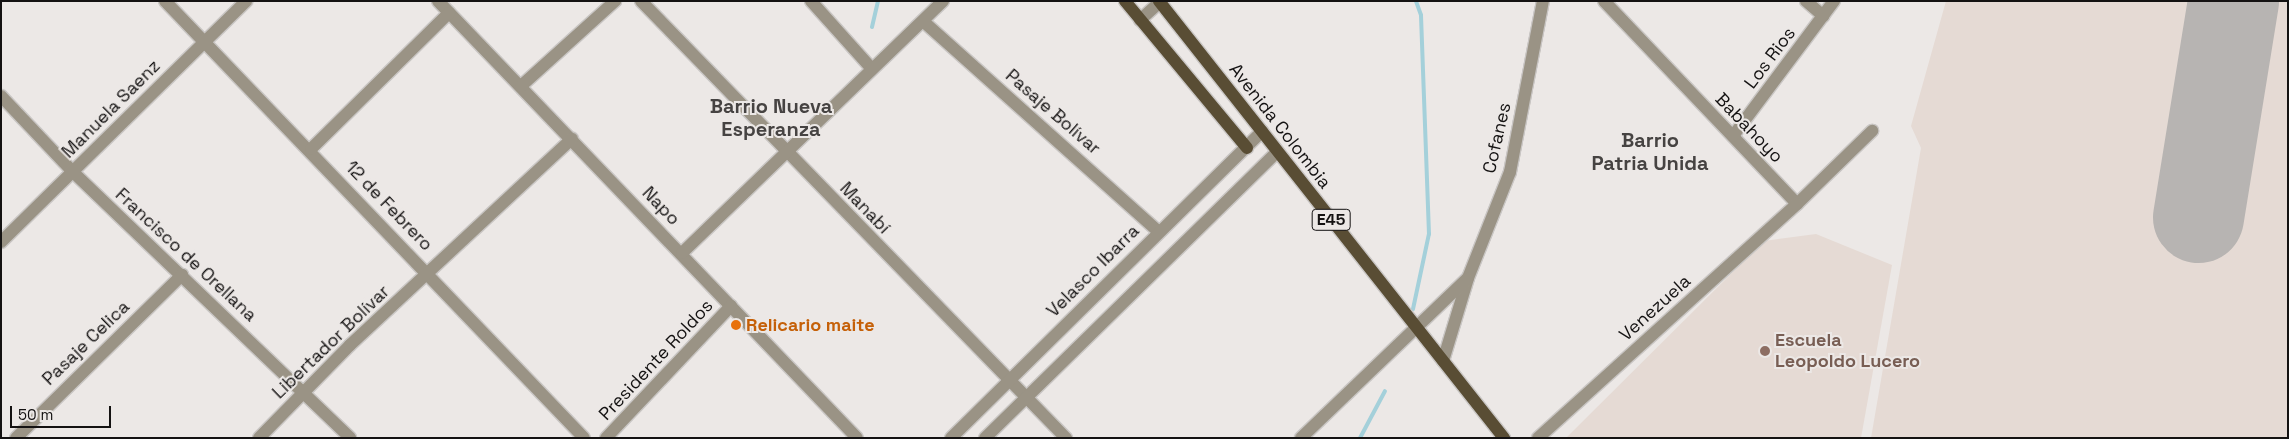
<!DOCTYPE html>
<html>
<head>
<meta charset="utf-8">
<style>
	body { margin:0 }
	#map { position:relative; width:2289px; height:439px; overflow:hidden; background:#ece8e6; font-family:"Space Grotesk",sans-serif }
	div>[style] { position:absolute }
	.built>* { inset:0; background:#e5dad4 }
	.stream>* { height:4px; margin:-2px; padding:0 2px; transform-origin:2px; border-radius:2px; background:#a4d0da }
	.runway>* { height:91px; margin:-45.5px; padding:0 45.5px; transform-origin:45.5px; border-radius:45.5px; background:#b7b4b2 }
	.roads { filter:drop-shadow(1px 0 #c9c6c4) drop-shadow(-1px 0 #c9c6c4) drop-shadow(0 1px #c9c6c4) drop-shadow(0 -1px #c9c6c4) }
	.minor>* { height:12px; margin:-6px; padding:0 6px; transform-origin:6px; border-radius:6px; background:#9a9385 }
	.major>* { height:12px; margin:-6px; padding:0 6px; transform-origin:6px; border-radius:6px; background:#594d34 }
	.dots>* { width:14px; height:14px; translate:-50% -50%; box-sizing:border-box; border:2px solid #ece8e6; border-radius:50% }
	span { translate:-50% -50%; white-space:nowrap; text-align:center; line-height:1.15; -webkit-text-stroke:4px #ece8e6; paint-order:stroke }
	.shield-label span { padding:1px 4px; background:#ece8e6; border:1px solid; border-radius:4px; -webkit-text-stroke-width:0 }
	.shield-label { font-size:16px; color:#141212; font-weight:700 }
	.street-label { font-size:18px; color:#141212 }
	.food-label { font-size:18px; color:#c56008; font-weight:700 }
	.left { translate:0 -50%; text-align:left }
	.education-label { font-size:18px; color:#785e54; font-weight:700 }
	.quarter-label { font-size:20px; color:#464342; font-weight:700 }
	.frame { position:absolute; inset:0; border:2px solid #141212; pointer-events:none }
	.scale { position:absolute; left:10px; top:406px; width:101px; height:22px; box-sizing:border-box; border:2px solid #141212; border-top:0; padding-left:6px; font-size:15px; line-height:18px; white-space:nowrap; color:#141212; -webkit-text-stroke:4px #ece8e6; paint-order:stroke }
</style>
</head>
<body>
<div id="map">
	<div class="built">
		<i style="clip-path:polygon(1946px 1px,2288px 1px,2288px 438px,1871px 438px,1921px 148px,1911px 126px)"></i>
		<i style="clip-path:polygon(1816px 234px,1892px 265px,1861px 438px,1566px 438px,1764px 241px)"></i>
	</div>
	<div class="stream">
		<i style="left:872px;top:27px;width:27px;rotate:-77deg"></i>
		<i style="left:1413px;top:309px;width:77px;rotate:-78deg"></i>
		<i style="left:1429px;top:234px;width:219px;rotate:-92.1deg"></i>
		<i style="left:1421px;top:15px;width:15px;rotate:-110deg"></i>
		<i style="left:1360px;top:438px;width:53px;rotate:-62deg"></i>
	</div>
	<div class="runway">
		<i style="left:2198px;top:217px;width:219px;rotate:-80.8deg"></i>
	</div>
	<div class="roads">
		<div class="minor">
			<i style="left:165px;top:1px;width:605px;rotate:46.2deg"></i>
			<i style="left:438px;top:1px;width:605px;rotate:46.2deg"></i>
			<i style="left:641px;top:1px;width:610px;rotate:45.8deg"></i>
			<i style="left:811px;top:1px;width:91px;rotate:48.1deg"></i>
			<i style="left:1604px;top:1px;width:280px;rotate:46.4deg"></i>
			<i style="left:1797px;top:204px;width:105px;rotate:-44.2deg"></i>
			<i style="left:1806px;top:1px;width:23px;rotate:41deg"></i>
			<i style="left:1140px;top:20px;width:28px;rotate:-42deg"></i>
			<i style="left:924px;top:22px;width:314px;rotate:41.8deg"></i>
			<i style="left:521px;top:86px;width:127px;rotate:-42.1deg"></i>
			<i style="left:1px;top:96px;width:105px;rotate:46.5deg"></i>
			<i style="left:73px;top:172px;width:384px;rotate:43.8deg"></i>
			<i style="left:1733px;top:136px;width:169px;rotate:-53.2deg"></i>
			<i style="left:311px;top:149px;width:194px;rotate:-44.6deg"></i>
			<i style="left:1px;top:242px;width:344px;rotate:-44.5deg"></i>
			<i style="left:682px;top:253px;width:363px;rotate:-44deg"></i>
			<i style="left:1443px;top:361px;width:87px;rotate:-73.2deg"></i>
			<i style="left:1468px;top:278px;width:114px;rotate:-68.4deg"></i>
			<i style="left:1510px;top:172px;width:174px;rotate:-79.1deg"></i>
			<i style="left:16px;top:438px;width:233px;rotate:-44.5deg"></i>
			<i style="left:259px;top:438px;width:130px;rotate:-45.6deg"></i>
			<i style="left:350px;top:345px;width:303px;rotate:-42.9deg"></i>
			<i style="left:606px;top:438px;width:182px;rotate:-46.6deg"></i>
			<i style="left:951px;top:438px;width:437px;rotate:-44.6deg"></i>
			<i style="left:985px;top:438px;width:409px;rotate:-44.4deg"></i>
			<i style="left:1301px;top:438px;width:230px;rotate:-43.8deg"></i>
			<i style="left:1538px;top:438px;width:349px;rotate:-42.1deg"></i>
		</div>
		<div class="major">
			<i style="left:1125px;top:1px;width:191px;rotate:50.3deg"></i>
			<i style="left:1159px;top:1px;width:557px;rotate:51.71deg"></i>
		</div>
	</div>
	<div class="dots">
		<i style="left:736px;top:325px;background:#e8710a"></i>
		<i style="left:1765px;top:351px;background:#8d6e63"></i>
	</div>
	<div class="shield-label">
		<span style="left:1331px;top:220px">E45</span>
	</div>
	<div class="street-label">
		<span style="left:1770px;top:58px;rotate:-53deg">Los Rios</span>
		<span style="left:111px;top:109px;rotate:-45deg">Manuela Saenz</span>
		<span style="left:1053px;top:112px;rotate:41deg">Pasaje Bolívar</span>
		<span style="left:1280px;top:126px;rotate:52deg">Avenida Colombia</span>
		<span style="left:1749px;top:128px;rotate:46deg">Babahoyo</span>
		<span style="left:1497px;top:138px;rotate:-77deg">Cofanes</span>
		<span style="left:389px;top:206px;rotate:46deg">12 de Febrero</span>
		<span style="left:661px;top:206px;rotate:46deg">Napo</span>
		<span style="left:865px;top:208px;rotate:46deg">Manabí</span>
		<span style="left:186px;top:255px;rotate:43deg">Francisco de Orellana</span>
		<span style="left:1093px;top:271px;rotate:-45deg">Velasco Ibarra</span>
		<span style="left:1655px;top:308px;rotate:-42deg">Venezuela</span>
		<span style="left:331px;top:342px;rotate:-44deg">Libertador Bolívar</span>
		<span style="left:86px;top:343px;rotate:-44deg">Pasaje Celica</span>
		<span style="left:656px;top:360px;rotate:-47deg">Presidente Roldos</span>
	</div>
	<div class="food-label">
		<span class="left" style="left:746px;top:325px">Relicario maite</span>
	</div>
	<div class="education-label">
		<span class="left" style="left:1775px;top:351px">Escuela<br>Leopoldo Lucero</span>
	</div>
	<div class="quarter-label">
		<span style="left:771px;top:118px">Barrio Nueva<br>Esperanza</span>
		<span style="left:1650px;top:152px">Barrio<br>Patria Unida</span>
	</div>
	<div class="frame"></div>
	<div class="scale">50 m</div>
</div>
</body>
</html>
